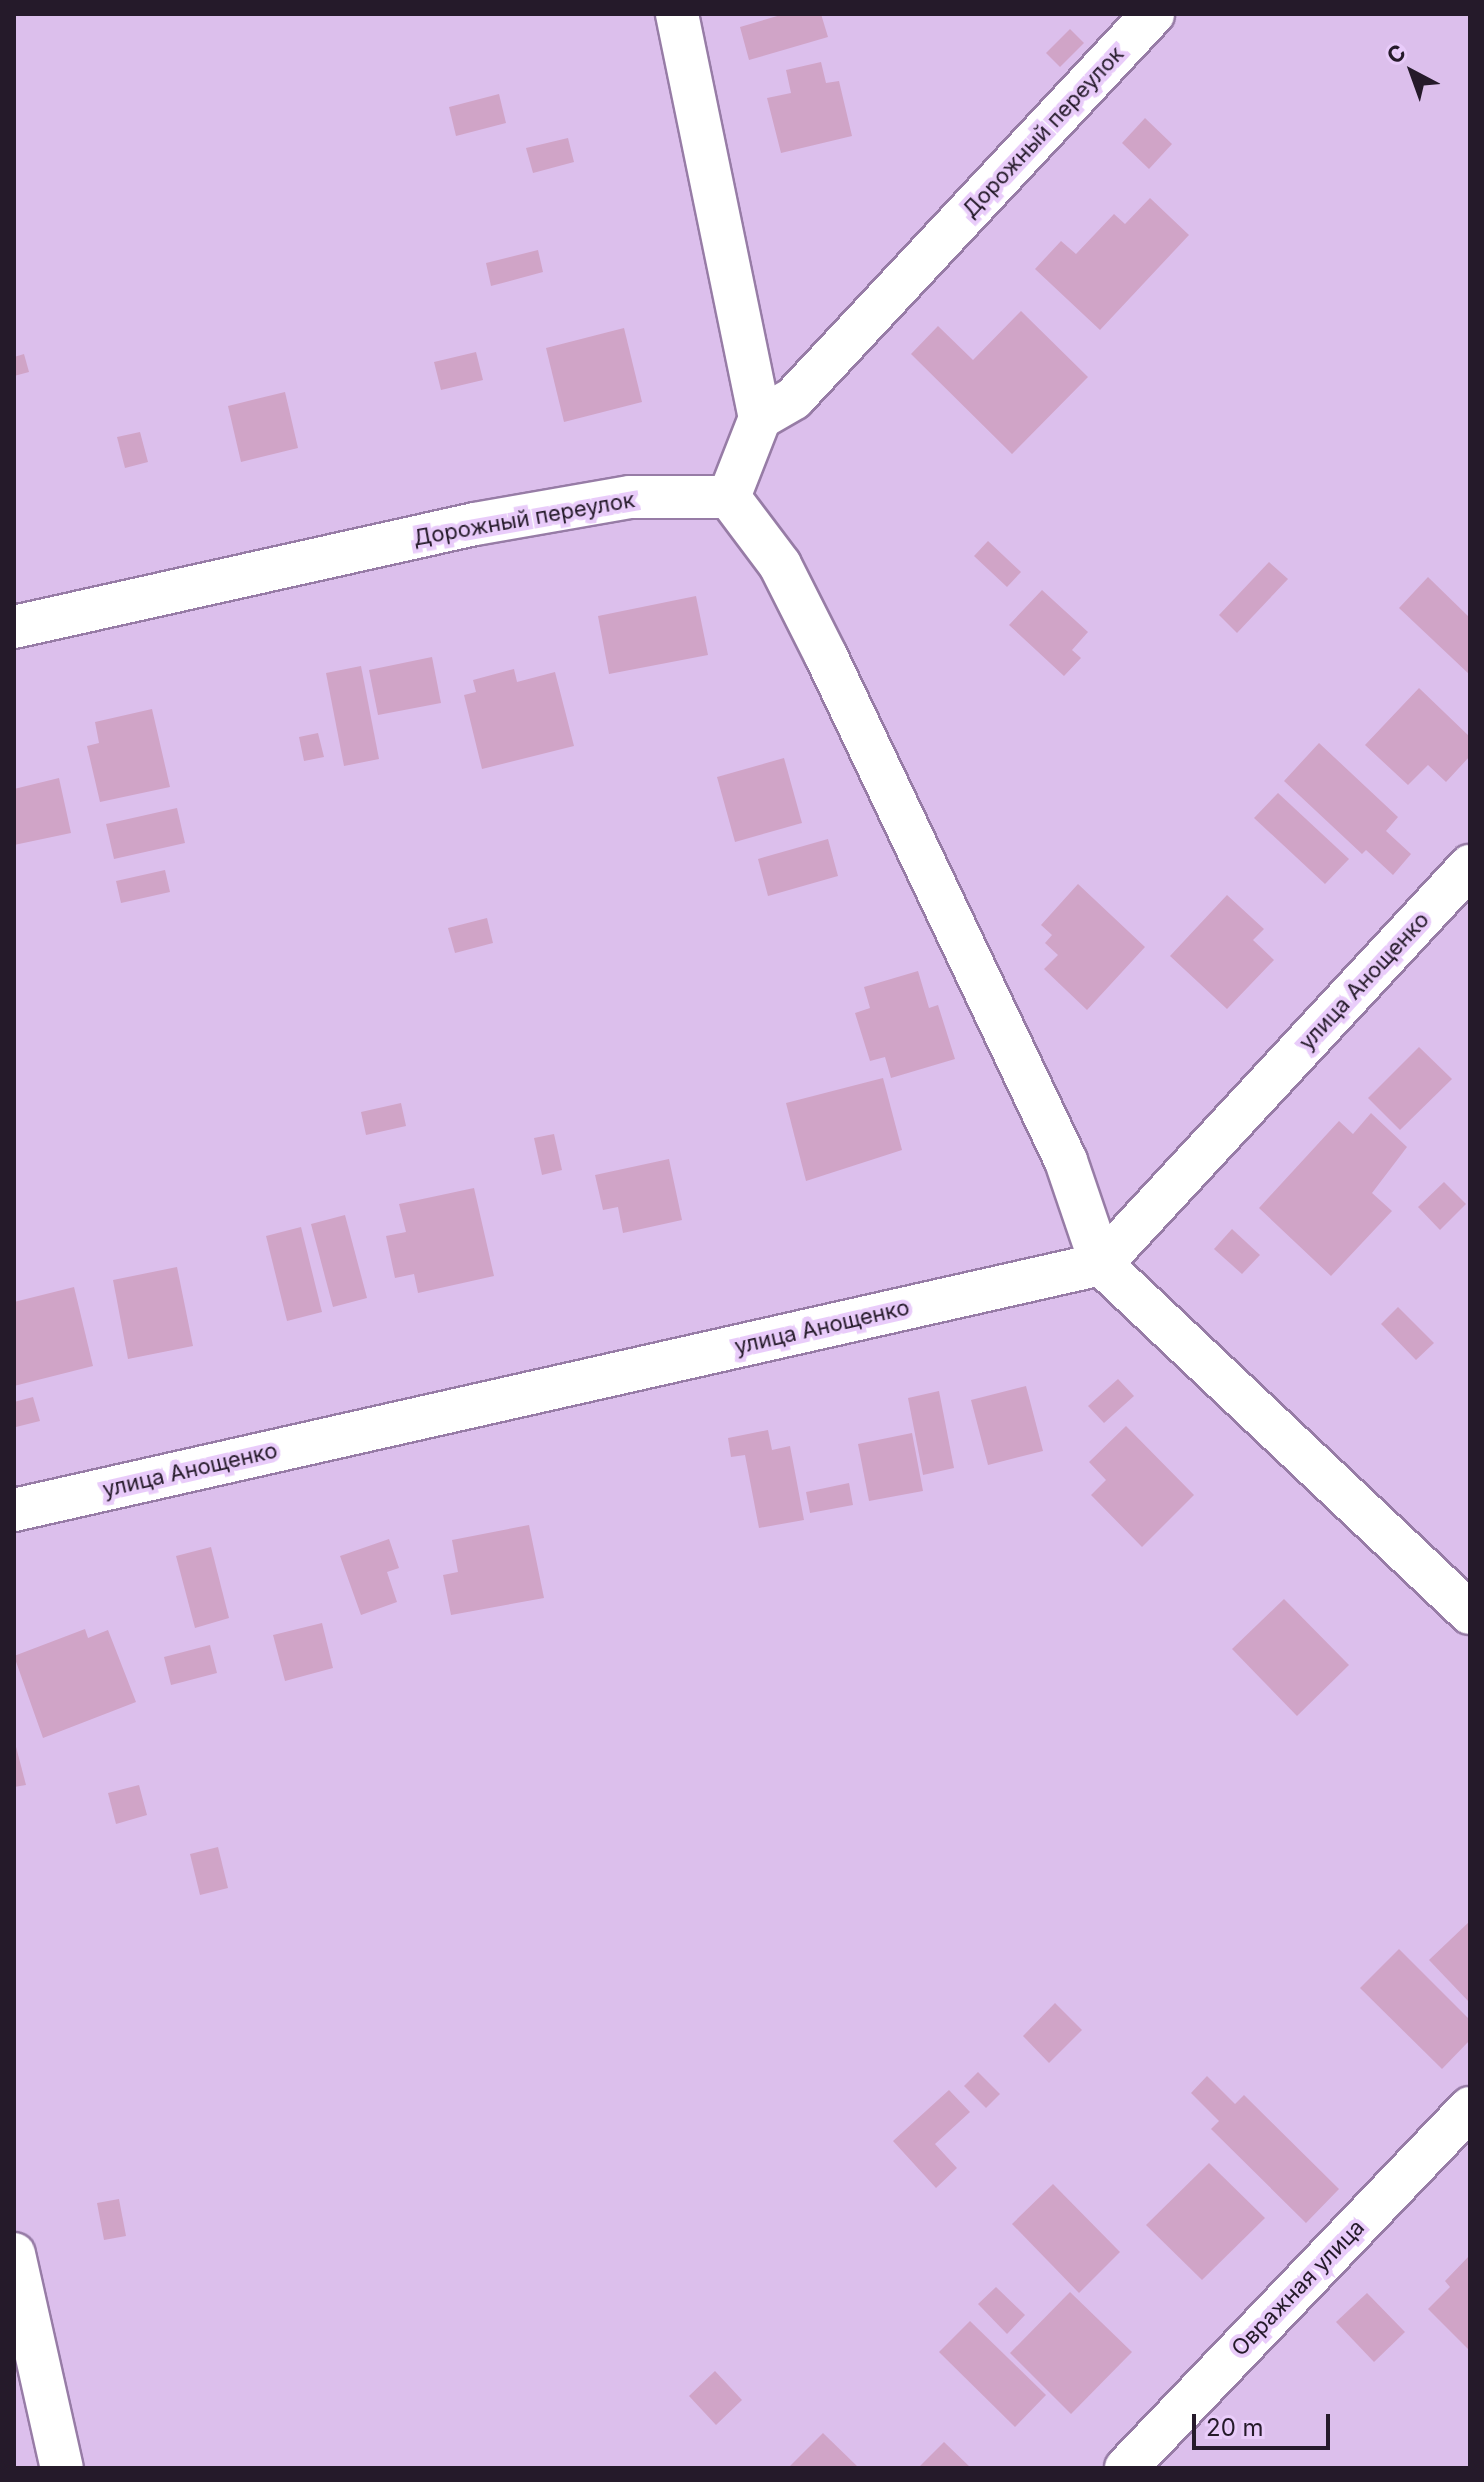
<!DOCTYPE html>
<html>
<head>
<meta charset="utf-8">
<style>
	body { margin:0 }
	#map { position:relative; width:1484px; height:2482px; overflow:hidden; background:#dcbfec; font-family:Inter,sans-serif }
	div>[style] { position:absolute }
	.building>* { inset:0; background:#d0a4c7 }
	.roads { filter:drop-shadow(2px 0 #977ca6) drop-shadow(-2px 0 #977ca6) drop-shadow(0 2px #977ca6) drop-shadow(0 -2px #977ca6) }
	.street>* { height:42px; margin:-21px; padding:0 21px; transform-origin:21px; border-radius:21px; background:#fff }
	span { translate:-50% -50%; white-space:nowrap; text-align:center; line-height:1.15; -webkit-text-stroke:8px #e9ccfa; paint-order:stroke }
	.street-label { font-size:22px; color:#251a2a }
	.frame { position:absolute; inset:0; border:16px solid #251a2a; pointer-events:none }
	.north { position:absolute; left:1372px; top:32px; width:80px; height:80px; -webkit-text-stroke:6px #e9ccfa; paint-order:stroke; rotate:319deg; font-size:22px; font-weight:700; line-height:32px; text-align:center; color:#251a2a }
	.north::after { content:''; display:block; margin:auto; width:28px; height:36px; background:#251a2a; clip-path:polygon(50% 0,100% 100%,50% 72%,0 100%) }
	.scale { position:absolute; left:1192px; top:2414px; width:138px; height:36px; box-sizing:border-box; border:4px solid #251a2a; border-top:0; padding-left:10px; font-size:24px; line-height:28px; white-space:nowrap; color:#251a2a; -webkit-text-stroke:6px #e9ccfa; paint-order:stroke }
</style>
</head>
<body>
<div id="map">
	<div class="building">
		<i style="clip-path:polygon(784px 14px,821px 14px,828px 37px,749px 60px,740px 27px)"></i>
		<i style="clip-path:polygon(1070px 29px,1084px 43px,1060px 67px,1046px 53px)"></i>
		<i style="clip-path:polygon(821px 62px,826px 83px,839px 81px,852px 136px,781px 153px,767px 98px,791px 93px,786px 70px)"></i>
		<i style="clip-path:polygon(499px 94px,506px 123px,456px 136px,449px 107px)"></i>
		<i style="clip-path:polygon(1145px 118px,1172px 144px,1149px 169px,1122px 143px)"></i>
		<i style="clip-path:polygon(568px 138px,574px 162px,533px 173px,526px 148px)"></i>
		<i style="clip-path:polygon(1150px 198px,1189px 235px,1100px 330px,1035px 269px,1061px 241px,1076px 254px,1114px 214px,1125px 224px)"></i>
		<i style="clip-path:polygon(538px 250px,543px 272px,491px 286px,486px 263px)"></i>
		<i style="clip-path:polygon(1021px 311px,1088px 377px,1012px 454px,911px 354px,938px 326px,973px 360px)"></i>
		<i style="clip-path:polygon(624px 328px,642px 402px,564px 422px,546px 348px)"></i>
		<i style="clip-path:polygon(476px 352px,483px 380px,441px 390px,434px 362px)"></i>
		<i style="clip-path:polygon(24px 354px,29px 372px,14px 376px,14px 357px)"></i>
		<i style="clip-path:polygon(285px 392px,298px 448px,241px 462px,228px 406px)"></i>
		<i style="clip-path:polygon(140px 432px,148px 462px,125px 468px,117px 437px)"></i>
		<i style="clip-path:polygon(988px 541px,1021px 572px,1007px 587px,974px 556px)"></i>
		<i style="clip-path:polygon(1269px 562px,1288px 579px,1237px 633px,1219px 615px)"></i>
		<i style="clip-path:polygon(1428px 577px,1470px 618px,1470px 675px,1399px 608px)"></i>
		<i style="clip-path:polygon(1042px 590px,1088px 632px,1072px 650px,1081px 658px,1064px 676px,1009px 625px)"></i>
		<i style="clip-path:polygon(696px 596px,708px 655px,609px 674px,598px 616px)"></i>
		<i style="clip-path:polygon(432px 657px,441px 703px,378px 715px,369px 670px)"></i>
		<i style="clip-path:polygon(361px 666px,379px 759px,344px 766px,326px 673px)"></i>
		<i style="clip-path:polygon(514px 669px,517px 682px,555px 672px,574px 746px,482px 769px,464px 695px,476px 692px,473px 680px)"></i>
		<i style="clip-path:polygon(1419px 688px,1470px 737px,1470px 756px,1446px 782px,1428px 765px,1408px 785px,1365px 745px)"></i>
		<i style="clip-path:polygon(152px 709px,170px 787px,100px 802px,87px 746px,99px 743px,95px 722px)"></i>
		<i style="clip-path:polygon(318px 733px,324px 757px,304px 761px,299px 737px)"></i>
		<i style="clip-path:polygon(1319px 743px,1398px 817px,1386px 831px,1411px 854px,1393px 875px,1366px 850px,1362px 854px,1284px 781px)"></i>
		<i style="clip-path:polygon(784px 758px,802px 823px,735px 842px,717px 777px)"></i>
		<i style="clip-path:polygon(59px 778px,71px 833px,14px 845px,14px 789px)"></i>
		<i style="clip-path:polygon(1278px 793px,1349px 859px,1325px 884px,1254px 818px)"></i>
		<i style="clip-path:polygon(177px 808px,185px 843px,114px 859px,106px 824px)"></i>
		<i style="clip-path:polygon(828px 839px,838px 876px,768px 896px,758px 859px)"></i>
		<i style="clip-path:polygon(165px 870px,170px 892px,121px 903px,116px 881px)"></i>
		<i style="clip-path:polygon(1078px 884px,1145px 947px,1087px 1010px,1044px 969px,1058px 955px,1045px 943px,1052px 935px,1041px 925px)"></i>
		<i style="clip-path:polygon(1227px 895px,1264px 929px,1253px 940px,1274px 960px,1227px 1009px,1170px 956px)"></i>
		<i style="clip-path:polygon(487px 918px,493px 943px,455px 953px,448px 928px)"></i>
		<i style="clip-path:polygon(918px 971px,929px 1008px,938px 1005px,955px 1059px,891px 1078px,885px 1057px,870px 1061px,855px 1013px,870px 1008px,864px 987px)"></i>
		<i style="clip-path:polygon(1419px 1047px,1452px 1079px,1400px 1130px,1368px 1098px)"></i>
		<i style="clip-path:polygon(883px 1078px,902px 1150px,806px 1181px,786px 1103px)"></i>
		<i style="clip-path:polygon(401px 1103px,406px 1126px,366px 1135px,361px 1112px)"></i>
		<i style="clip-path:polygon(1371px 1113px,1407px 1147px,1372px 1193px,1392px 1211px,1331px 1276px,1259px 1208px,1339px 1121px,1353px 1134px)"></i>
		<i style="clip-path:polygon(554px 1134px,562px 1170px,542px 1175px,534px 1138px)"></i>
		<i style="clip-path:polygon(669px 1159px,682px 1220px,623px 1233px,618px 1207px,603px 1210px,595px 1175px)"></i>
		<i style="clip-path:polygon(1444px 1182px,1466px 1204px,1440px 1230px,1418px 1207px)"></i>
		<i style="clip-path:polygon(474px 1188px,494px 1276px,418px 1293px,414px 1274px,395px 1278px,386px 1236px,406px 1232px,399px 1204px)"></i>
		<i style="clip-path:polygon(345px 1215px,367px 1298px,333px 1307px,311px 1224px)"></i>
		<i style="clip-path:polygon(301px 1227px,322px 1312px,287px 1321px,266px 1236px)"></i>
		<i style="clip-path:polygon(1232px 1229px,1260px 1255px,1242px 1274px,1214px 1249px)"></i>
		<i style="clip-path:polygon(177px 1267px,193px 1346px,128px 1359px,113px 1280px)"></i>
		<i style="clip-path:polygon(74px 1287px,93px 1366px,14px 1386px,14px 1302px)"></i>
		<i style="clip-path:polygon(1398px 1307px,1434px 1343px,1416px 1360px,1381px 1324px)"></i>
		<i style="clip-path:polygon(1118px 1379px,1134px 1396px,1104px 1423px,1088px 1406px)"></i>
		<i style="clip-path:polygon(1026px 1386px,1043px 1451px,988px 1465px,971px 1400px)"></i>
		<i style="clip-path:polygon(939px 1391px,954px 1468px,923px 1475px,908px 1398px)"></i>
		<i style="clip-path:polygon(33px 1397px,40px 1421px,16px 1427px,14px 1402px)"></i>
		<i style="clip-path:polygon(1126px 1426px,1194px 1495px,1142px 1547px,1091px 1495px,1106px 1480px,1089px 1462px)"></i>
		<i style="clip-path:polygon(768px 1430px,772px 1450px,790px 1446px,804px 1520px,759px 1528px,745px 1455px,731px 1457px,728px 1438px)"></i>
		<i style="clip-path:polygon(912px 1433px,923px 1491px,869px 1501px,858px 1444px)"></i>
		<i style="clip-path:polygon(849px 1483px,853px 1505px,810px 1513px,806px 1492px)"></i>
		<i style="clip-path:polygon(529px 1525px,544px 1598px,451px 1615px,443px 1575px,458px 1572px,452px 1540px)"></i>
		<i style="clip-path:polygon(389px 1539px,399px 1568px,387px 1572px,397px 1602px,361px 1615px,340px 1556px)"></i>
		<i style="clip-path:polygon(211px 1547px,229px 1618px,195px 1628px,176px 1556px)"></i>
		<i style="clip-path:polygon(1284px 1599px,1349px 1665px,1297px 1716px,1232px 1649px)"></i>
		<i style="clip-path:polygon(322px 1623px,333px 1668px,285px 1681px,273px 1635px)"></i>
		<i style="clip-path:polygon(85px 1629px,88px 1638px,108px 1630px,136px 1702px,43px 1738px,14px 1656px)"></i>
		<i style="clip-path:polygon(210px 1645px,217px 1673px,171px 1685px,164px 1657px)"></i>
		<i style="clip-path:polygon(15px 1743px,26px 1785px,14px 1787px,14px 1744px)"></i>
		<i style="clip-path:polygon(139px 1785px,147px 1815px,116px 1824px,108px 1793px)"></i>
		<i style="clip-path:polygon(218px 1847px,228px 1888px,200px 1895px,190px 1854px)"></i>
		<i style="clip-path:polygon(1470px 1921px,1470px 2003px,1429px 1960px)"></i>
		<i style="clip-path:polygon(1399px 1949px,1470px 2020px,1470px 2040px,1442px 2069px,1360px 1988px)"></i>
		<i style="clip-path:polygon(1055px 2003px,1082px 2030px,1049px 2063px,1023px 2036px)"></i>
		<i style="clip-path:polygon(978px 2072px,1000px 2094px,986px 2108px,964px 2086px)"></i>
		<i style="clip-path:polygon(1207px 2076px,1235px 2104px,1244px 2095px,1339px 2189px,1306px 2223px,1211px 2129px,1219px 2121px,1191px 2093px)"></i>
		<i style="clip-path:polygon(949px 2090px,970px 2112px,935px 2144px,957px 2168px,936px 2188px,893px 2141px)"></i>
		<i style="clip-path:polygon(1209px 2163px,1265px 2218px,1202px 2280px,1146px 2225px)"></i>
		<i style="clip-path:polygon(1053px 2184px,1120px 2252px,1079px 2293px,1012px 2224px)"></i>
		<i style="clip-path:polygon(119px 2199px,126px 2236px,104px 2240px,97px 2203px)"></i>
		<i style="clip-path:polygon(1470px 2255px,1470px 2351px,1428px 2309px,1450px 2287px,1445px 2281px)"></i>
		<i style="clip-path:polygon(996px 2287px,1025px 2315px,1007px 2334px,978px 2304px)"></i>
		<i style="clip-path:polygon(1070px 2292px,1132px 2352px,1071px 2414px,1010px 2353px)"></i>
		<i style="clip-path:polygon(1367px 2293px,1405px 2332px,1374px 2362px,1336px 2322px)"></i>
		<i style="clip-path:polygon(970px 2321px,1046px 2395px,1015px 2427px,939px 2352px)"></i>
		<i style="clip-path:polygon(715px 2371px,742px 2400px,716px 2425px,689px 2396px)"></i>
		<i style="clip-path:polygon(823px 2433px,859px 2468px,788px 2468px)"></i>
		<i style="clip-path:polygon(944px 2442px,971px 2468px,918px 2468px)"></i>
	</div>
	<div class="roads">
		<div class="street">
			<i style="left:677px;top:14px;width:412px;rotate:78.4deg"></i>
			<i style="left:729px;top:497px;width:85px;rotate:53.1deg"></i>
			<i style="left:780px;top:565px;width:102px;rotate:63.2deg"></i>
			<i style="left:826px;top:656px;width:559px;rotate:64.58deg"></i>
			<i style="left:1066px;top:1161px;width:109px;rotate:71.2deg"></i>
			<i style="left:1101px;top:1264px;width:508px;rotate:43.4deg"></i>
			<i style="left:14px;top:627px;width:472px;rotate:-12.6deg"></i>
			<i style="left:475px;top:524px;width:157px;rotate:-9.9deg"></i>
			<i style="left:630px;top:497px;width:99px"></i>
			<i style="left:729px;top:497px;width:85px;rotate:-68.6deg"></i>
			<i style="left:760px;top:418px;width:39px;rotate:-30deg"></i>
			<i style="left:794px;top:398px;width:526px;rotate:-46.93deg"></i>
			<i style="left:14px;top:1510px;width:1114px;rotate:-12.75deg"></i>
			<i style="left:1101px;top:1264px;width:543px;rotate:-47.17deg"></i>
			<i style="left:14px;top:2254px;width:219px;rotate:77.4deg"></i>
			<i style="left:1126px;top:2468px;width:498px;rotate:-46.3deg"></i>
		</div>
	</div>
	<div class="street-label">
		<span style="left:1043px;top:132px;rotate:-47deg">Дорожный переулок</span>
		<span style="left:524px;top:519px;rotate:-10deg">Дорожный переулок</span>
		<span style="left:1364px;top:981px;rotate:-47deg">улица Анощенко</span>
		<span style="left:822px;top:1327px;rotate:-13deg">улица Анощенко</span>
		<span style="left:190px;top:1470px;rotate:-13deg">улица Анощенко</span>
		<span style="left:1298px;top:2288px;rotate:-46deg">Овражная улица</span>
	</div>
	<div class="frame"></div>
	<div class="north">С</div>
	<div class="scale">20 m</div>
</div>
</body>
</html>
